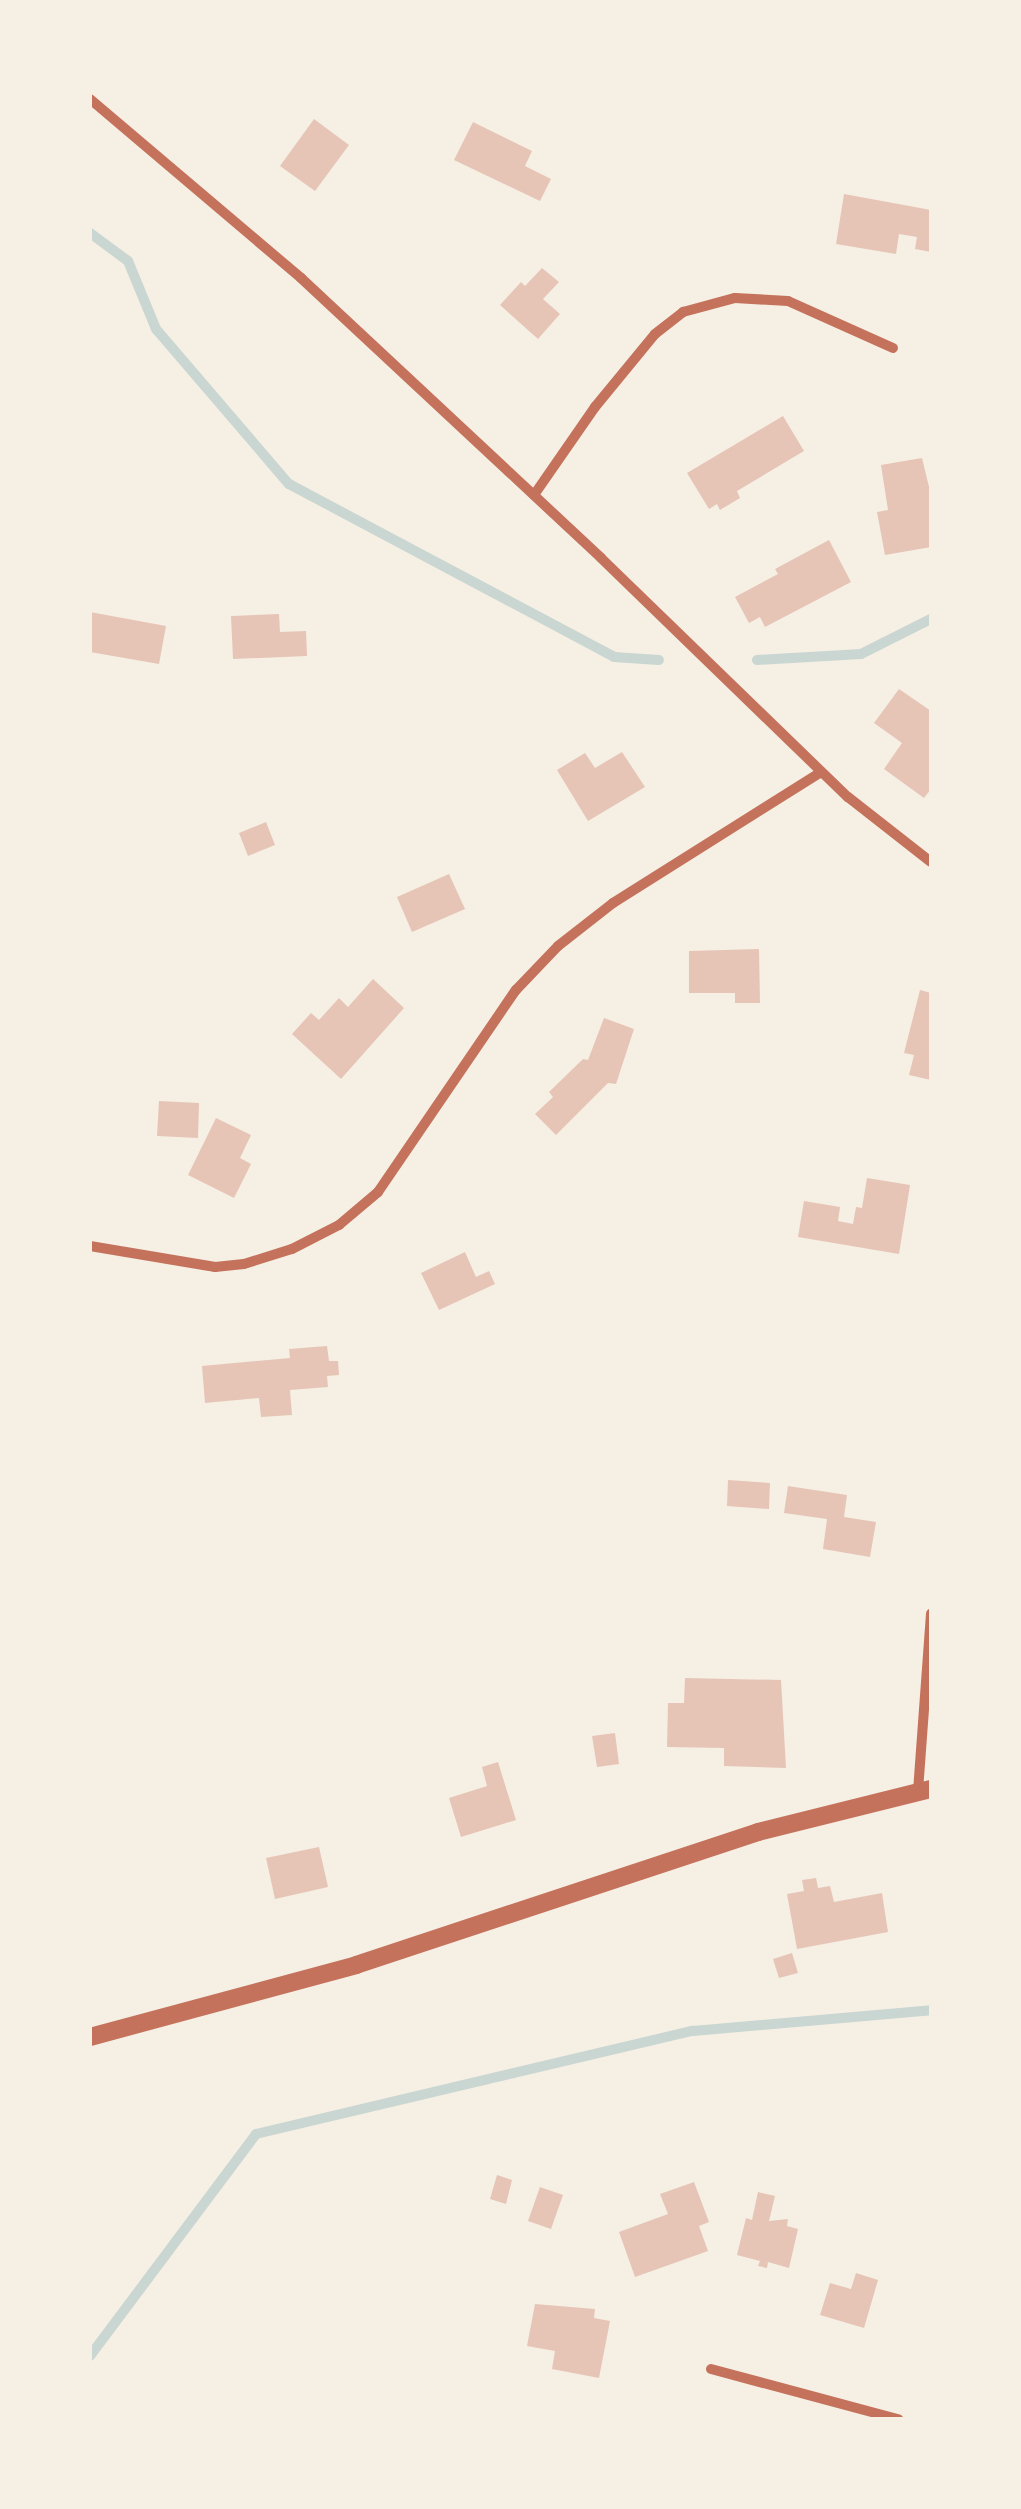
<!DOCTYPE html>
<html>
<head>
<meta charset="utf-8">
<style>
	body { margin:0 }
	#map { position:relative; width:1021px; height:2509px; overflow:hidden; background:#f6efe4; font-family:Figtree,sans-serif }
	div>[style] { position:absolute }
	.stream>* { height:10px; margin:-5px; padding:0 5px; transform-origin:5px; border-radius:5px; background:#c9d6d2 }
	.building>* { inset:0; background:#e6c5b7 }
	.minor>* { height:10px; margin:-5px; padding:0 5px; transform-origin:5px; border-radius:5px; background:#c5725c }
	.tertiary>* { height:18px; margin:-9px; padding:0 9px; transform-origin:9px; border-radius:9px; background:#c5725c }
	span { translate:-50% -50%; white-space:nowrap; text-align:center; line-height:1.15; -webkit-text-stroke:10px #f6efe4; paint-order:stroke }
	.frame { position:absolute; inset:0; border:92px solid #f6efe4; pointer-events:none }
</style>
</head>
<body>
<div id="map">
	<div class="stream">
		<i style="left:90px;top:233px;width:47px;rotate:36.4deg"></i>
		<i style="left:128px;top:261px;width:74px;rotate:67.6deg"></i>
		<i style="left:156px;top:329px;width:204px;rotate:49.4deg"></i>
		<i style="left:289px;top:484px;width:368px;rotate:28deg"></i>
		<i style="left:614px;top:657px;width:45px;rotate:3.8deg"></i>
		<i style="left:757px;top:660px;width:104px;rotate:-3.3deg"></i>
		<i style="left:861px;top:654px;width:78px;rotate:-26.6deg"></i>
		<i style="left:90px;top:2356px;width:277px;rotate:-53.2deg"></i>
		<i style="left:256px;top:2134px;width:449px;rotate:-13.3deg"></i>
		<i style="left:693px;top:2031px;width:239px;rotate:-5deg"></i>
	</div>
	<div class="building">
		<i style="clip-path:polygon(314px 119px,349px 145px,315px 191px,280px 166px)"></i>
		<i style="clip-path:polygon(473px 122px,532px 151px,525px 166px,551px 179px,540px 201px,454px 160px)"></i>
		<i style="clip-path:polygon(844px 194px,931px 210px,931px 252px,915px 249px,917px 237px,899px 234px,896px 254px,836px 244px)"></i>
		<i style="clip-path:polygon(542px 268px,559px 282px,543px 299px,560px 314px,538px 339px,500px 305px,521px 282px,525px 286px)"></i>
		<i style="clip-path:polygon(783px 416px,804px 451px,737px 491px,740px 498px,720px 510px,717px 504px,709px 509px,687px 473px)"></i>
		<i style="clip-path:polygon(922px 458px,931px 495px,931px 547px,885px 555px,877px 512px,888px 510px,881px 465px)"></i>
		<i style="clip-path:polygon(829px 540px,851px 582px,765px 627px,760px 617px,749px 623px,735px 597px,778px 574px,775px 569px)"></i>
		<i style="clip-path:polygon(90px 612px,166px 626px,159px 664px,90px 652px)"></i>
		<i style="clip-path:polygon(279px 614px,280px 632px,306px 631px,307px 656px,233px 659px,231px 616px)"></i>
		<i style="clip-path:polygon(899px 689px,931px 711px,931px 789px,924px 798px,884px 769px,902px 743px,874px 723px)"></i>
		<i style="clip-path:polygon(622px 752px,645px 787px,588px 821px,557px 770px,585px 753px,595px 768px)"></i>
		<i style="clip-path:polygon(266px 822px,275px 845px,248px 856px,239px 833px)"></i>
		<i style="clip-path:polygon(449px 874px,465px 909px,412px 932px,397px 897px)"></i>
		<i style="clip-path:polygon(759px 949px,760px 1003px,735px 1003px,735px 993px,689px 993px,689px 951px)"></i>
		<i style="clip-path:polygon(373px 979px,404px 1008px,341px 1079px,292px 1034px,311px 1013px,319px 1020px,339px 998px,348px 1007px)"></i>
		<i style="clip-path:polygon(920px 990px,931px 993px,931px 1080px,909px 1075px,914px 1055px,904px 1053px)"></i>
		<i style="clip-path:polygon(604px 1018px,634px 1029px,616px 1084px,608px 1083px,556px 1135px,535px 1114px,553px 1097px,549px 1092px,583px 1059px,588px 1060px)"></i>
		<i style="clip-path:polygon(159px 1101px,199px 1103px,198px 1138px,157px 1136px)"></i>
		<i style="clip-path:polygon(216px 1118px,251px 1135px,240px 1158px,251px 1164px,234px 1198px,188px 1175px)"></i>
		<i style="clip-path:polygon(867px 1178px,910px 1185px,899px 1254px,798px 1237px,804px 1201px,840px 1207px,838px 1221px,853px 1224px,856px 1207px,862px 1208px)"></i>
		<i style="clip-path:polygon(465px 1252px,476px 1277px,489px 1271px,495px 1284px,439px 1310px,421px 1273px)"></i>
		<i style="clip-path:polygon(327px 1346px,329px 1361px,338px 1361px,339px 1375px,327px 1376px,328px 1387px,290px 1390px,292px 1415px,261px 1417px,259px 1398px,205px 1403px,202px 1366px,290px 1358px,289px 1349px)"></i>
		<i style="clip-path:polygon(728px 1480px,770px 1483px,769px 1509px,727px 1506px)"></i>
		<i style="clip-path:polygon(788px 1486px,847px 1495px,844px 1517px,876px 1522px,870px 1557px,823px 1549px,827px 1519px,784px 1513px)"></i>
		<i style="clip-path:polygon(685px 1678px,781px 1680px,786px 1768px,724px 1766px,724px 1748px,667px 1747px,668px 1703px,684px 1703px)"></i>
		<i style="clip-path:polygon(615px 1733px,619px 1764px,597px 1767px,592px 1736px)"></i>
		<i style="clip-path:polygon(498px 1762px,516px 1820px,461px 1837px,449px 1798px,487px 1786px,482px 1767px)"></i>
		<i style="clip-path:polygon(319px 1847px,328px 1887px,275px 1899px,266px 1858px)"></i>
		<i style="clip-path:polygon(816px 1878px,818px 1888px,830px 1886px,834px 1902px,882px 1893px,888px 1932px,797px 1949px,787px 1894px,804px 1891px,802px 1880px)"></i>
		<i style="clip-path:polygon(792px 1953px,798px 1973px,779px 1978px,773px 1959px)"></i>
		<i style="clip-path:polygon(497px 2175px,512px 2180px,506px 2204px,490px 2199px)"></i>
		<i style="clip-path:polygon(694px 2182px,709px 2222px,699px 2226px,708px 2251px,635px 2277px,619px 2232px,668px 2214px,660px 2194px)"></i>
		<i style="clip-path:polygon(540px 2187px,563px 2195px,551px 2229px,528px 2221px)"></i>
		<i style="clip-path:polygon(758px 2192px,775px 2196px,769px 2221px,788px 2219px,787px 2226px,798px 2229px,789px 2268px,768px 2262px,767px 2268px,758px 2266px,760px 2261px,737px 2255px,746px 2218px,752px 2220px)"></i>
		<i style="clip-path:polygon(856px 2273px,878px 2280px,864px 2328px,820px 2315px,830px 2283px,851px 2289px)"></i>
		<i style="clip-path:polygon(535px 2304px,595px 2309px,594px 2318px,610px 2321px,599px 2378px,552px 2369px,555px 2351px,527px 2346px)"></i>
	</div>
	<div class="minor">
		<i style="left:90px;top:99px;width:277px;rotate:40.3deg"></i>
		<i style="left:301px;top:278px;width:410px;rotate:43deg"></i>
		<i style="left:601px;top:558px;width:344px;rotate:44.1deg"></i>
		<i style="left:848px;top:797px;width:105px;rotate:38.1deg"></i>
		<i style="left:534px;top:495px;width:107px;rotate:-55.3deg"></i>
		<i style="left:595px;top:407px;width:94px;rotate:-50.6deg"></i>
		<i style="left:655px;top:334px;width:36px;rotate:-38deg"></i>
		<i style="left:683px;top:312px;width:54px;rotate:-15.1deg"></i>
		<i style="left:735px;top:298px;width:53px;rotate:3.2deg"></i>
		<i style="left:788px;top:301px;width:115px;rotate:24.1deg"></i>
		<i style="left:90px;top:1246px;width:127px;rotate:9.5deg"></i>
		<i style="left:215px;top:1267px;width:29px;rotate:-6deg"></i>
		<i style="left:244px;top:1264px;width:50px;rotate:-17.4deg"></i>
		<i style="left:292px;top:1249px;width:53px;rotate:-27.1deg"></i>
		<i style="left:339px;top:1225px;width:51px;rotate:-40.2deg"></i>
		<i style="left:378px;top:1192px;width:245px;rotate:-55.7deg"></i>
		<i style="left:516px;top:990px;width:61px;rotate:-46.3deg"></i>
		<i style="left:558px;top:946px;width:70px;rotate:-38deg"></i>
		<i style="left:613px;top:903px;width:246px;rotate:-32.2deg"></i>
		<i style="left:918px;top:1791px;width:178px;rotate:-85.8deg"></i>
		<i style="left:711px;top:2369px;width:194px;rotate:15deg"></i>
	</div>
	<div class="tertiary">
		<i style="left:90px;top:2037px;width:276px;rotate:-15.1deg"></i>
		<i style="left:356px;top:1965px;width:423px;rotate:-18.3deg"></i>
		<i style="left:758px;top:1832px;width:178px;rotate:-14deg"></i>
	</div>
	<div class="frame"></div>
</div>
</body>
</html>
